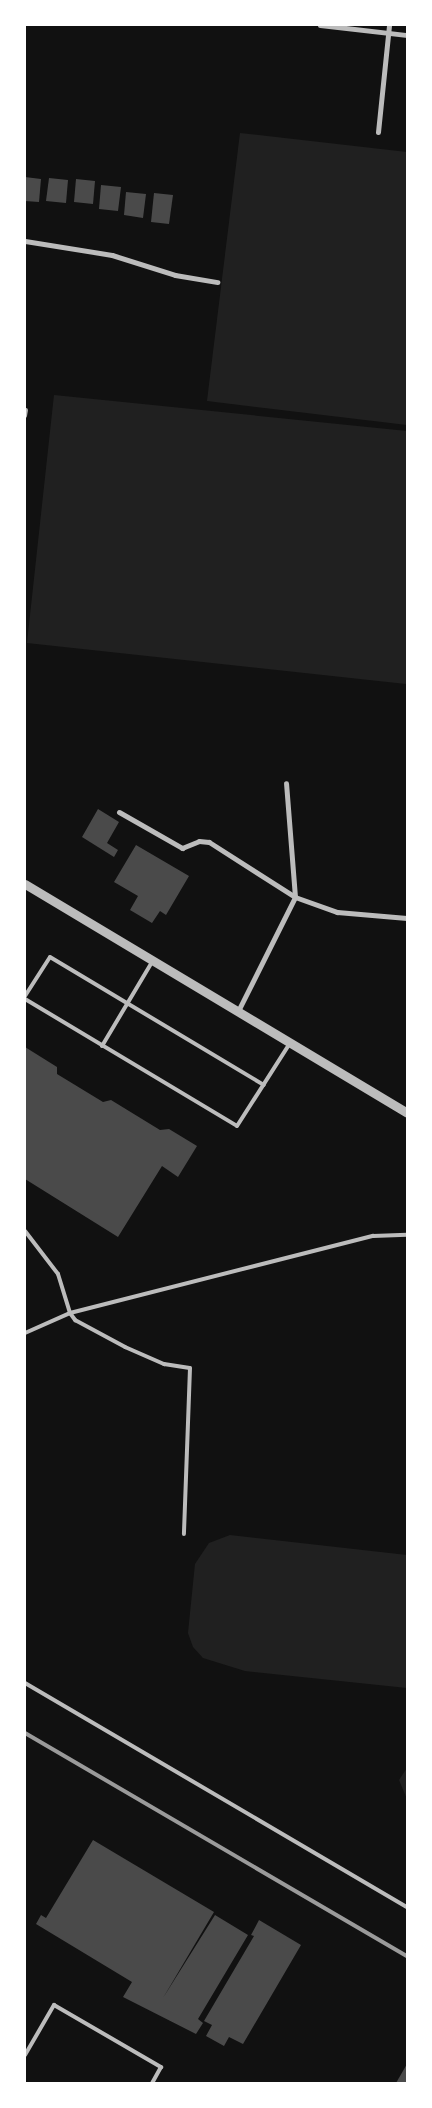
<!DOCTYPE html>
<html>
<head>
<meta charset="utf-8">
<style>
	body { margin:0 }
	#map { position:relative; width:432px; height:2108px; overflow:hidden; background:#111; font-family:Karla,sans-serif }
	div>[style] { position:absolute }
	.green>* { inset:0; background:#202020 }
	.building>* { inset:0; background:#4a4a4a }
	.service>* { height:4px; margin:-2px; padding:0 2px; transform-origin:2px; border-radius:2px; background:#bcbcbc }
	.minor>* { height:5px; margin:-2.5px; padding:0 2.5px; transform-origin:2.5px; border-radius:2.5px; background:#bcbcbc }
	.tertiary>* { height:9px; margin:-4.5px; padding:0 4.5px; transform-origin:4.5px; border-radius:4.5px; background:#bcbcbc }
	.rail>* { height:4px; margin:-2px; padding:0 2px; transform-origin:2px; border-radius:2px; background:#9a9a9a }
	span { translate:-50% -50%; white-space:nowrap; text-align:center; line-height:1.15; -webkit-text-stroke:5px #fff; paint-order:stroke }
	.frame { position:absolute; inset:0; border:26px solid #fff; pointer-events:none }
</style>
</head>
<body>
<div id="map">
	<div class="green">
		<i style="clip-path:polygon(240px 133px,407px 152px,407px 425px,207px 401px)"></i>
		<i style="clip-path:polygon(54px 395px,407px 431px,406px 684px,27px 643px)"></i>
		<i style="clip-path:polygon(230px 1535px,407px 1555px,407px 1688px,245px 1671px,203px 1658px,193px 1647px,188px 1633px,195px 1564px,209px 1543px)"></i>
		<i style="clip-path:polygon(407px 1768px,407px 1799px,399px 1780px)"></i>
	</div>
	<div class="building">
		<i style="clip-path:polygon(25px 177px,41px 179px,39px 202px,25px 201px)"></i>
		<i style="clip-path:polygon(49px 178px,68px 180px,66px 203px,46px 201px)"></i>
		<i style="clip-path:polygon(76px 179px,95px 181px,93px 204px,74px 202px)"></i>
		<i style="clip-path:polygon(101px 185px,121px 187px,118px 211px,99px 209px)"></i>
		<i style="clip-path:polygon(126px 192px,146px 194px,143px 218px,124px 215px)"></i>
		<i style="clip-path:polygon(154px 193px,173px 195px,169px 224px,151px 222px)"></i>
		<i style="clip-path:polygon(98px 809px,119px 822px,107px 843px,118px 850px,114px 857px,82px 837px)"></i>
		<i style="clip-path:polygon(136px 845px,189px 876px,166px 915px,160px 911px,152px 923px,130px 910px,138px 896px,114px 882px)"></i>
		<i style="clip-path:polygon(25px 1047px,57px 1067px,57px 1074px,103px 1102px,111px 1100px,160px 1130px,169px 1129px,197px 1146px,178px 1177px,162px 1166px,118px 1237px,25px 1179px)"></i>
		<i style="clip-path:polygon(93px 1840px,214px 1912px,163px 1998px,215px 1915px,248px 1935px,198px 2019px,203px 2023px,196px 2034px,123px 1997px,132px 1982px,36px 1924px,41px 1915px,46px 1918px)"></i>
		<i style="clip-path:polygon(259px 1920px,301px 1945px,243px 2044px,229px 2037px,224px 2046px,206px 2036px,212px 2025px,204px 2021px,254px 1936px,251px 1935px)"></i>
		<i style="clip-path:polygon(407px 2064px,407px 2083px,396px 2083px)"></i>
	</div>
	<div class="service">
		<i style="left:25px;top:416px;width:6px;rotate:-81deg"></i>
		<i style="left:25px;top:996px;width:46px;rotate:-57.3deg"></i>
		<i style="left:50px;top:957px;width:249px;rotate:30.9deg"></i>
		<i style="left:25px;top:999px;width:247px;rotate:30.9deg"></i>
		<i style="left:237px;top:1126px;width:98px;rotate:-57.4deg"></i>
		<i style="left:102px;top:1046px;width:98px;rotate:-59.2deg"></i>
		<i style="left:25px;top:1231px;width:54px;rotate:52.5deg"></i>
		<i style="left:58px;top:1274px;width:41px;rotate:72.9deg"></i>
		<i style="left:70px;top:1313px;width:313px;rotate:-14.3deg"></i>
		<i style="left:373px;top:1236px;width:34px;rotate:-2deg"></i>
		<i style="left:25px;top:1333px;width:49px;rotate:-24deg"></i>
		<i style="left:70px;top:1313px;width:9px;rotate:54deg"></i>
		<i style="left:75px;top:1320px;width:57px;rotate:28.4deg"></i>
		<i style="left:125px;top:1347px;width:43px;rotate:23.6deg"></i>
		<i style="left:164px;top:1364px;width:26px;rotate:9deg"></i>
		<i style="left:190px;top:1368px;width:166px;rotate:92.1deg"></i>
		<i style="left:25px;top:1683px;width:443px;rotate:30.4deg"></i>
		<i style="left:25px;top:2055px;width:58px;rotate:-59.9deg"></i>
		<i style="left:54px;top:2005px;width:124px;rotate:30.1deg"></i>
		<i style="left:161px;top:2067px;width:18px;rotate:119deg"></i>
	</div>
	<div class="minor">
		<i style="left:320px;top:25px;width:88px;rotate:6.6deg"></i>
		<i style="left:378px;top:132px;width:108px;rotate:-84.1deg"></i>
		<i style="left:25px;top:241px;width:88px;rotate:9.1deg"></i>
		<i style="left:112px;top:255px;width:66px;rotate:17.6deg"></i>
		<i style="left:175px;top:275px;width:43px;rotate:9.5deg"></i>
		<i style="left:119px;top:812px;width:73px;rotate:29.7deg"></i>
		<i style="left:182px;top:848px;width:18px;rotate:-22deg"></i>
		<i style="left:199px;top:841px;width:10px;rotate:6deg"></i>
		<i style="left:209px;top:842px;width:102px;rotate:32.6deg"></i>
		<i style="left:295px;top:897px;width:45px;rotate:19.7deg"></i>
		<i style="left:337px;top:912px;width:70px;rotate:4.9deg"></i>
		<i style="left:238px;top:1011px;width:127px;rotate:-63.4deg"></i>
		<i style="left:295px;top:897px;width:114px;rotate:-94.5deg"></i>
	</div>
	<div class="tertiary">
		<i style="left:25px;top:884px;width:445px;rotate:30.9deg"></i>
	</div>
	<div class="rail">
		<i style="left:25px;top:1733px;width:442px;rotate:30.3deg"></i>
	</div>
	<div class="frame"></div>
</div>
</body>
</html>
